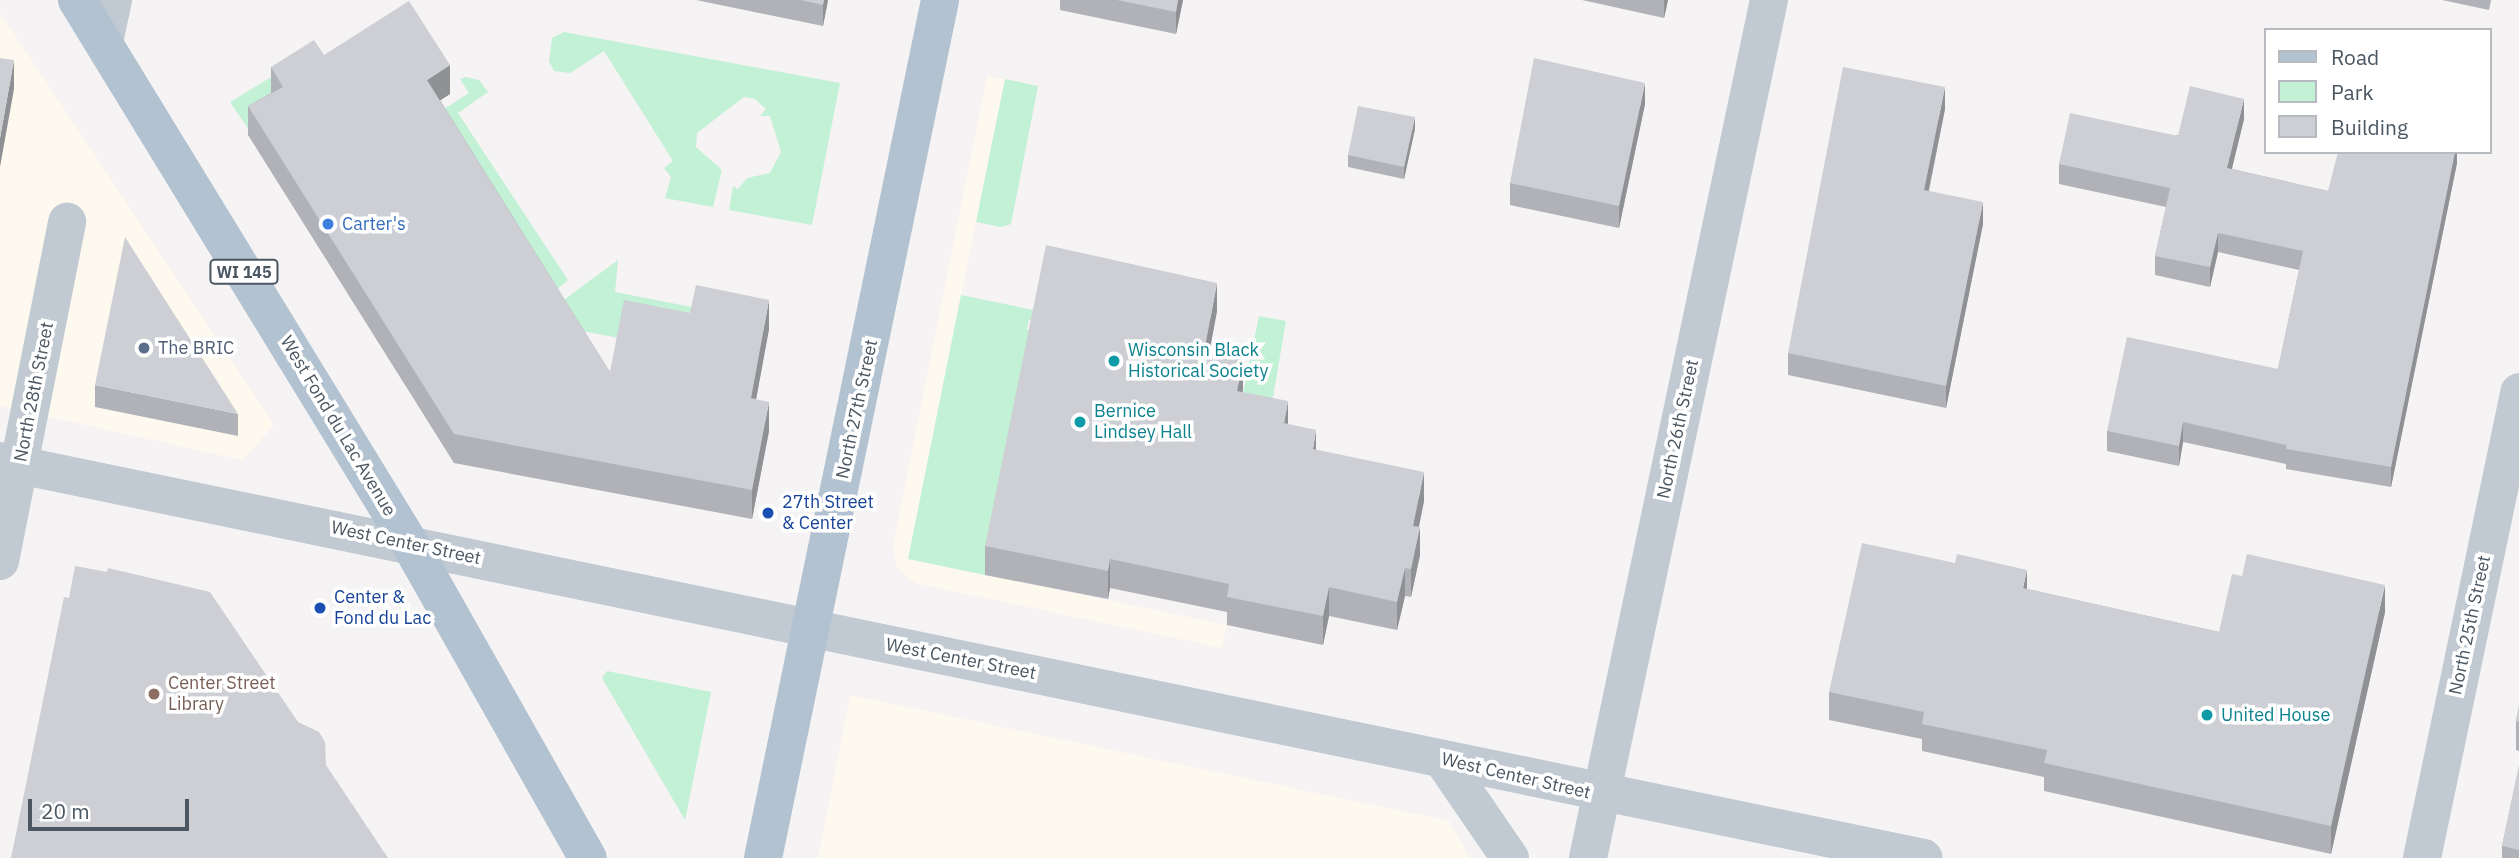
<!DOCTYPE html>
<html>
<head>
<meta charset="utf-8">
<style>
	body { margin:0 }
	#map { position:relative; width:2519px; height:858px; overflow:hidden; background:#f5f3f3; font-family:"IBM Plex Sans",sans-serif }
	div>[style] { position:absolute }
	.commercial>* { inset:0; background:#fdf9ef }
	.green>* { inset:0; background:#c3f1d5 }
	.minor>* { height:38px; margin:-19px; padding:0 19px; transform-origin:19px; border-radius:19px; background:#c1cad2 }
	.major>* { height:38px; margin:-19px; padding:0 19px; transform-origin:19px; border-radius:19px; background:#b3c2d1 }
	.wall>* { inset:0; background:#b0b2b7 }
	.shaded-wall>* { inset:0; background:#909195 }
	.building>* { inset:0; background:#cdcfd5 }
	.dots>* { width:19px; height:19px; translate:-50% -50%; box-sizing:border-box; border:4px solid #fff; border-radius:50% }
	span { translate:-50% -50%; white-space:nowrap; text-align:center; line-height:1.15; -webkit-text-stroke:7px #fff; paint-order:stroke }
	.shield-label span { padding:2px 5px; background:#fff; border:2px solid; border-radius:5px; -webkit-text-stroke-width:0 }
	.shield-label { font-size:16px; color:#4a5661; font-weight:700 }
	.shop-label { font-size:18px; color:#366cbe }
	.left { translate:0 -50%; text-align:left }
	.service-label { font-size:18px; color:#4e5e75 }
	.culture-label { font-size:18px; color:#0d838f }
	.street-label { font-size:18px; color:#4a5661 }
	.transit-label { font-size:18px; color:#164399 }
	.education-label { font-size:18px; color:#785e54 }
	.legend { position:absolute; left:2264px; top:28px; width:228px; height:126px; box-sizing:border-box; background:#fff; border:2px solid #b7bbc0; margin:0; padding:9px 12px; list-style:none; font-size:21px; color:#4a5661 }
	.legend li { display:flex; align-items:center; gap:14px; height:35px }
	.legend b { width:35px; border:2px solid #b7bbc0 }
	.scale { position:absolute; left:28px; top:799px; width:161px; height:32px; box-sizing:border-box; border:4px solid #4a5661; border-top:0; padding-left:9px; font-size:21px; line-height:24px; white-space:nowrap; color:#4a5661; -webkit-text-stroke:5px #fff; paint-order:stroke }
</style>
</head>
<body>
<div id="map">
	<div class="commercial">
		<i style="clip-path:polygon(0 12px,274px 425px,242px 460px,0 406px)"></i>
		<i style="clip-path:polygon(987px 76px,1005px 79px,908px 559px,1227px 625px,1222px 648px,915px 583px,897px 567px,893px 544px)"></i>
		<i style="clip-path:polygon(850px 695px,1449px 821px,1470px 858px,818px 858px)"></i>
	</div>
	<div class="green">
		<i style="clip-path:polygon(564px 32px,840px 83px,812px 225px,729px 210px,733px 186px,738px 189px,747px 178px,770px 173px,781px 152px,770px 116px,760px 116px,766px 109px,755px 99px,744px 97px,697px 133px,696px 147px,722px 170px,713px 207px,665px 198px,671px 177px,664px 168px,673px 161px,604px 51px,570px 73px,554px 71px,549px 61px,552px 38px)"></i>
		<i style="clip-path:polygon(306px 56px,251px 133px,230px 102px)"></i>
		<i style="clip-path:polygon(466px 77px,479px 80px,488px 92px,458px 113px,568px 280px,547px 298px,441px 111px,469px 93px,460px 79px)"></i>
		<i style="clip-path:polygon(1005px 79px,1038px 86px,1011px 224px,1001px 227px,976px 222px)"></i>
		<i style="clip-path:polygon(618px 260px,615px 292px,697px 308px,688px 351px,566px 328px,553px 308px)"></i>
		<i style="clip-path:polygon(961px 295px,1038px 311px,1037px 321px,1029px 320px,1027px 329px,1034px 330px,985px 575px,908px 559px)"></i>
		<i style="clip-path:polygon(1259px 316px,1286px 321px,1268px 426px,1219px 510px)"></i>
		<i style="clip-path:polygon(607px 671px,711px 692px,685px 820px,602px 678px)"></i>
	</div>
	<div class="minor">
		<i style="left:104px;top:42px;width:43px;rotate:-77.9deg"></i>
		<i style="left:0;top:461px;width:1964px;rotate:11.66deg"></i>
		<i style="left:0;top:561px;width:346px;rotate:-78.8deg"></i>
		<i style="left:1442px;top:759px;width:120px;rotate:55.5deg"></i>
		<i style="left:1588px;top:858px;width:877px;rotate:-78.09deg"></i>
		<i style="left:2422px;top:858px;width:476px;rotate:-78.2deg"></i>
	</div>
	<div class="major">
		<i style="left:77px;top:0;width:638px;rotate:58.53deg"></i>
		<i style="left:410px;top:544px;width:361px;rotate:60.5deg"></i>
		<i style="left:763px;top:858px;width:876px;rotate:-78.34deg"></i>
	</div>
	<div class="wall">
		<i style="clip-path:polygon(696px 0,828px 0,823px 26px)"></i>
		<i style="clip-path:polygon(1060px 0,1183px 0,1176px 34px,1060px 10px)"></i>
		<i style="clip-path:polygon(1582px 0,1668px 0,1664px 18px)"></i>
		<i style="clip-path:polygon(2442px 0,2491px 0,2489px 10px)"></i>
		<i style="clip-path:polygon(271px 67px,450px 94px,440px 100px,610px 372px,769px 329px,756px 399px,769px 431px,752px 519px,454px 463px,248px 135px,248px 106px,271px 93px)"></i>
		<i style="clip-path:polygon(1645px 104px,1619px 228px,1510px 205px,1510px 183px)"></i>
		<i style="clip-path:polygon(1945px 109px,1929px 191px,1983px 224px,1946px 408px,1788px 375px,1788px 353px)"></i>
		<i style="clip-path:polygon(2244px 119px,2232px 169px,2328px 191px,2457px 152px,2457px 163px,2391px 487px,2286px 469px,2286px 464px,2183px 442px,2179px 466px,2107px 451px,2107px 431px,2278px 369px,2299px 270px,2218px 252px,2210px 287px,2155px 275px,2155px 256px,2166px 207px,2059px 184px,2059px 164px)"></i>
		<i style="clip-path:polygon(1415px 129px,1404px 179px,1348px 167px,1348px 155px)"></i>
		<i style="clip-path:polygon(1217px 311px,1209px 353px,1243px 388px,1243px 392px,1288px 424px,1316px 450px,1424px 501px,1419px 527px,1420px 555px,1411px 597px,1405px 596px,1397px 630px,1329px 616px,1323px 645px,1227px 625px,1227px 612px,1110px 588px,1108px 599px,985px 575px,985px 546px)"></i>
		<i style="clip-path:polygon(95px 385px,238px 414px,238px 436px,95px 407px)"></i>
		<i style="clip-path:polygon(2027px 589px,2219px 632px,2385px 612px,2331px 854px,2044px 791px,2044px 777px,1922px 751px,1922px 739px,1829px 720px,1829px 692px)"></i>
		<i style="clip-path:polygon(2519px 706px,2519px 751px,2516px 750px,2516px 721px)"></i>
		<i style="clip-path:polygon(2519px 766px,2519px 858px,2502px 858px,2502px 846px)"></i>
	</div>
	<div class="shaded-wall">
		<i style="clip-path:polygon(824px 0,828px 0,823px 26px,823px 5px)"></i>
		<i style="clip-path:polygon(1178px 0,1183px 0,1176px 34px,1176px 12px)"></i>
		<i style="clip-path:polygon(1664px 0,1668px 0,1664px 18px)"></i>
		<i style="clip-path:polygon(14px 60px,14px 89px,0 167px,0 138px)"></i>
		<i style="clip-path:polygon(450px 65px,450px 94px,427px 109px,427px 80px)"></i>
		<i style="clip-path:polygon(1645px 83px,1645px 104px,1619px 228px,1619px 206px)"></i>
		<i style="clip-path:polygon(1945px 87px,1945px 109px,1924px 212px,1924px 190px)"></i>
		<i style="clip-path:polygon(2244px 99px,2244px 119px,2227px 188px,2227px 168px)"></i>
		<i style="clip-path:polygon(1415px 117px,1415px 129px,1404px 179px,1404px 167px)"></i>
		<i style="clip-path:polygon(2455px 152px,2457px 152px,2457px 163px,2391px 487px,2391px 467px)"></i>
		<i style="clip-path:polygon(1983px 202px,1983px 224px,1946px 408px,1946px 386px)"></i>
		<i style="clip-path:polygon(2218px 233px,2218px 252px,2210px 287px,2210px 267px)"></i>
		<i style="clip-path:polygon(1217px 283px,1217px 311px,1204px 381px,1204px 352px)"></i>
		<i style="clip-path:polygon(769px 300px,769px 329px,751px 427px,751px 398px)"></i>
		<i style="clip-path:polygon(1243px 360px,1243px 388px,1237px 420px,1237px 391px)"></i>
		<i style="clip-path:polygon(1288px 401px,1288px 430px,1284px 423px)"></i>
		<i style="clip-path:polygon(769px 402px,769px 431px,752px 519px,752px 490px)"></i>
		<i style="clip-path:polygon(2183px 422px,2183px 442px,2179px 466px,2179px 446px)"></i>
		<i style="clip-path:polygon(1316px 430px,1316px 459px,1313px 449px)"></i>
		<i style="clip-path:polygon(1424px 472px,1424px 501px,1413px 554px,1413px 526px)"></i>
		<i style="clip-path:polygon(1420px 527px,1420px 555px,1411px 597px,1411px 569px)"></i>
		<i style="clip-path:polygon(1110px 559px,1110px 588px,1108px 599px,1108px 571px)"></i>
		<i style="clip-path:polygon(1405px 568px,1405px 596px,1397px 630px,1397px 602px)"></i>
		<i style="clip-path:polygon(2027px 570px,2027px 597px,2023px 588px)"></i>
		<i style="clip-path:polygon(2385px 585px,2385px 612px,2331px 854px,2331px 826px)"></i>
		<i style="clip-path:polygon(1329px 587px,1329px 616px,1323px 645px,1323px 616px)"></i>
	</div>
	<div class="building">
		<i style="clip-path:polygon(801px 0,824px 0,823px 5px)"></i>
		<i style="clip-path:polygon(1117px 0,1178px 0,1176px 12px)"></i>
		<i style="clip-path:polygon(409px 1px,450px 65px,427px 80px,610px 372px,624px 300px,690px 313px,696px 285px,769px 300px,751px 398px,769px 402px,752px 490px,454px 434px,248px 106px,283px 87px,271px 67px,314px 40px,324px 55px)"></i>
		<i style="clip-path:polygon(0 58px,14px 60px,0 138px)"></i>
		<i style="clip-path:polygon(1534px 58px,1645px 83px,1619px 206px,1510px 183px)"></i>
		<i style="clip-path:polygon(1843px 67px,1945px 87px,1924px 190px,1983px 202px,1946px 386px,1788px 353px)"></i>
		<i style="clip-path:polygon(2190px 86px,2244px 99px,2227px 168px,2328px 191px,2338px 152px,2455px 152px,2391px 467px,2286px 449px,2286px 445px,2183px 422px,2179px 446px,2107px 431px,2127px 337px,2278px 369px,2303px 251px,2218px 233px,2210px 267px,2155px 256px,2170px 188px,2059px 164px,2070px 113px,2178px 136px)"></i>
		<i style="clip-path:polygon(1358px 106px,1415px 117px,1404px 167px,1348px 155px)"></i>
		<i style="clip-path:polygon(125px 237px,238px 414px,95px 385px)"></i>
		<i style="clip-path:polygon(1046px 245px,1217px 283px,1204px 352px,1243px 360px,1237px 391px,1288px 401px,1284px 423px,1316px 430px,1313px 449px,1424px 472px,1413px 526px,1420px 527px,1411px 569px,1405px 568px,1397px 602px,1329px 587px,1323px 616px,1227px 597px,1229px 584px,1110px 559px,1108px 571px,985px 546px)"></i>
		<i style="clip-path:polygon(1862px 543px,1955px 563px,1957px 554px,2027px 570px,2023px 588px,2219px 632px,2232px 574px,2242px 576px,2247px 554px,2385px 585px,2331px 826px,2044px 763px,2047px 750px,1922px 724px,1924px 712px,1829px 692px)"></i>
		<i style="clip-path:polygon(75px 566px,107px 572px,108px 568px,210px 592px,298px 722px,319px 732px,325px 742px,326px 765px,388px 858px,11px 858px,64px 597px,69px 598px)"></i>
		<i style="clip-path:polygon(2519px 706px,2519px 722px,2516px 721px)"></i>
		<i style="clip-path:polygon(2519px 766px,2519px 850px,2502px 846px)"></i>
	</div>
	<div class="dots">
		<i style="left:328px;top:224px;background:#3f7fe0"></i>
		<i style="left:144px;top:348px;background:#5c6f8a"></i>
		<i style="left:1114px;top:361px;background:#0f9aa8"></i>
		<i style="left:1080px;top:422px;background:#0f9aa8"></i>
		<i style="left:768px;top:513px;background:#1a4fb4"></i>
		<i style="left:320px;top:608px;background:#1a4fb4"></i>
		<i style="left:154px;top:694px;background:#8d6e63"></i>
		<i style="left:2207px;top:715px;background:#0f9aa8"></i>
	</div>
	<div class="shield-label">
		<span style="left:244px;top:272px">WI 145</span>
	</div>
	<div class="shop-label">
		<span class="left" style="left:342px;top:224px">Carter's</span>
	</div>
	<div class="service-label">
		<span class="left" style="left:158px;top:348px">The BRIC</span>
	</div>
	<div class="culture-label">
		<span class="left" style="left:1128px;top:361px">Wisconsin Black<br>Historical Society</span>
		<span class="left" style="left:1094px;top:422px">Bernice<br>Lindsey Hall</span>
		<span class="left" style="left:2221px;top:715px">United House</span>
	</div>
	<div class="street-label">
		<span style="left:34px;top:392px;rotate:-79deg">North 28th Street</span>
		<span style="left:857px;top:409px;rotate:-78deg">North 27th Street</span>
		<span style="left:338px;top:426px;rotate:59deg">West Fond du Lac Avenue</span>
		<span style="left:1678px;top:429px;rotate:-78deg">North 26th Street</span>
		<span style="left:406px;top:543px;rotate:12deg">West Center Street</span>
		<span style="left:2470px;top:625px;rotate:-78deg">North 25th Street</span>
		<span style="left:961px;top:659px;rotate:11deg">West Center Street</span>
		<span style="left:1516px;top:776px;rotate:13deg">West Center Street</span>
	</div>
	<div class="transit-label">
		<span class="left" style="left:782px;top:513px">27th Street<br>&amp; Center</span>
		<span class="left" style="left:334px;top:608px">Center &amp;<br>Fond du Lac</span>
	</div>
	<div class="education-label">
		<span class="left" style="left:168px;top:694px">Center Street<br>Library</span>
	</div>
	<ul class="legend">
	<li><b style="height:9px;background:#b3c2d1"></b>Road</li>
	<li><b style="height:19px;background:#c3f1d5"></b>Park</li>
	<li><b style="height:19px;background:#cdcfd5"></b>Building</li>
	</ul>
	<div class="scale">20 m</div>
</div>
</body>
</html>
